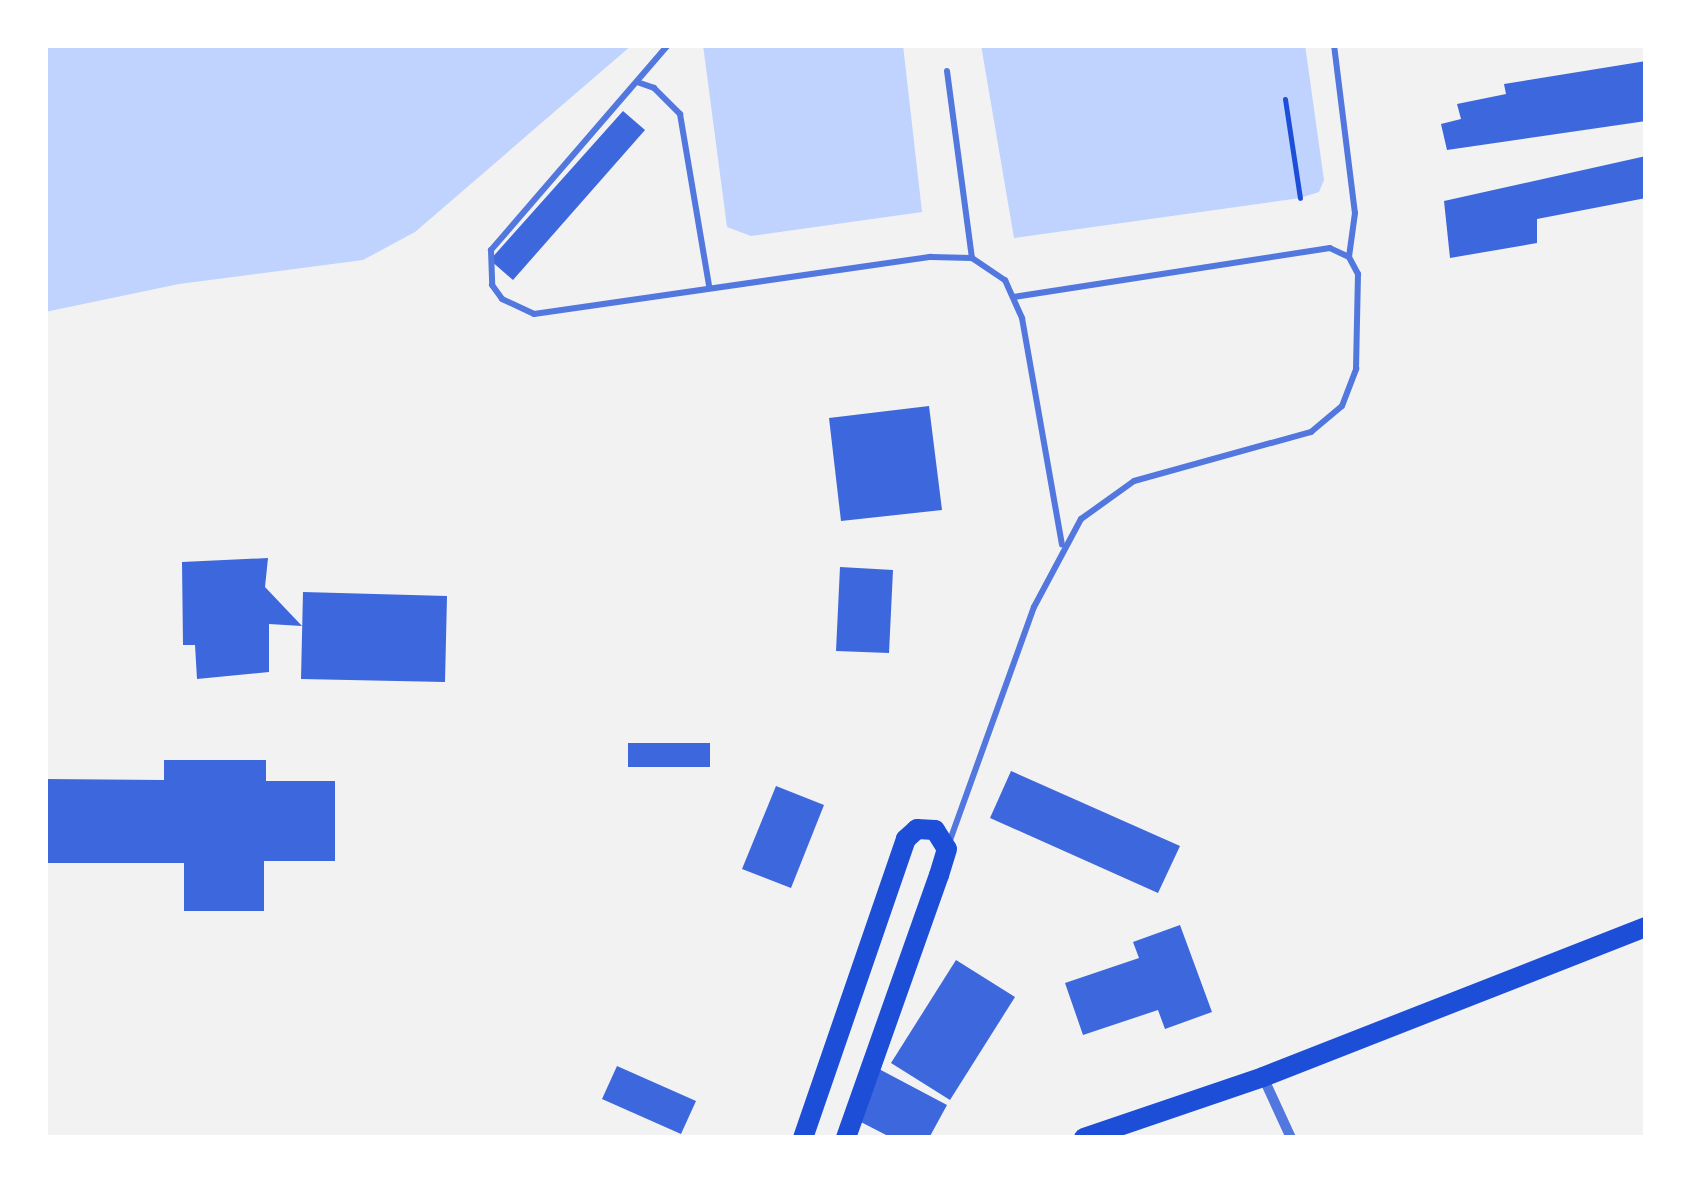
<!DOCTYPE html>
<html>
<head>
<meta charset="utf-8">
<style>
	body { margin:0 }
	#map { position:relative; width:1691px; height:1183px; overflow:hidden; background:#f2f2f2; font-family:"Fira Sans Condensed",sans-serif }
	div>[style] { position:absolute }
	.water>* { inset:0; background:#bfd3fe }
	.building>* { inset:0; background:#3d67dc }
	.path>* { height:5px; margin:-2.5px; padding:0 2.5px; transform-origin:2.5px; border-radius:2.5px; background:#1d4ed8 }
	.service>* { height:6px; margin:-3px; padding:0 3px; transform-origin:3px; border-radius:3px; background:#5277de }
	.minor>* { height:10px; margin:-5px; padding:0 5px; transform-origin:5px; border-radius:5px; background:#5277de }
	.primary>* { height:20px; margin:-10px; padding:0 10px; transform-origin:10px; border-radius:10px; background:#1d4ed8 }
	span { translate:-50% -50%; white-space:nowrap; text-align:center; line-height:1.15; -webkit-text-stroke:9px #fff; paint-order:stroke }
	.frame { position:absolute; inset:0; border:48px solid #fff; pointer-events:none }
</style>
</head>
<body>
<div id="map">
	<div class="water">
		<i style="clip-path:polygon(45px 45px,632px 45px,415px 232px,363px 260px,179px 284px,45px 312px)"></i>
		<i style="clip-path:polygon(703px 45px,903px 45px,922px 212px,751px 236px,727px 227px)"></i>
		<i style="clip-path:polygon(981px 45px,1305px 45px,1324px 180px,1319px 192px,1300px 198px,1014px 238px)"></i>
	</div>
	<div class="building">
		<i style="clip-path:polygon(1646px 61px,1646px 121px,1447px 150px,1441px 124px,1461px 119px,1457px 104px,1506px 94px,1504px 84px)"></i>
		<i style="clip-path:polygon(623px 111px,645px 130px,513px 280px,490px 260px)"></i>
		<i style="clip-path:polygon(1646px 156px,1646px 198px,1537px 219px,1537px 243px,1450px 258px,1444px 201px)"></i>
		<i style="clip-path:polygon(929px 406px,942px 510px,841px 521px,829px 418px)"></i>
		<i style="clip-path:polygon(268px 558px,265px 587px,302px 626px,269px 624px,269px 672px,197px 679px,195px 645px,183px 645px,182px 562px)"></i>
		<i style="clip-path:polygon(840px 567px,893px 570px,889px 653px,836px 651px)"></i>
		<i style="clip-path:polygon(303px 592px,447px 596px,445px 682px,301px 679px)"></i>
		<i style="clip-path:polygon(628px 743px,710px 743px,710px 767px,628px 767px)"></i>
		<i style="clip-path:polygon(164px 760px,266px 760px,266px 781px,335px 781px,335px 861px,264px 861px,264px 911px,184px 911px,184px 863px,45px 863px,45px 779px,164px 780px)"></i>
		<i style="clip-path:polygon(1011px 771px,1180px 846px,1158px 893px,990px 818px)"></i>
		<i style="clip-path:polygon(776px 786px,824px 805px,791px 888px,742px 869px)"></i>
		<i style="clip-path:polygon(1180px 925px,1212px 1012px,1165px 1029px,1158px 1010px,1083px 1035px,1065px 983px,1139px 958px,1133px 942px)"></i>
		<i style="clip-path:polygon(956px 960px,1015px 997px,950px 1100px,891px 1063px)"></i>
		<i style="clip-path:polygon(617px 1066px,696px 1101px,681px 1134px,602px 1099px)"></i>
		<i style="clip-path:polygon(879px 1069px,947px 1105px,929px 1138px,892px 1138px,853px 1118px)"></i>
	</div>
	<div class="path">
		<i style="left:1285px;top:99px;width:100px;rotate:81.4deg"></i>
	</div>
	<div class="service">
		<i style="left:668px;top:45px;width:271px;rotate:130.8deg"></i>
		<i style="left:491px;top:250px;width:35px;rotate:88deg"></i>
		<i style="left:492px;top:285px;width:17px;rotate:54deg"></i>
		<i style="left:502px;top:299px;width:35px;rotate:25deg"></i>
		<i style="left:534px;top:314px;width:401px;rotate:-8.2deg"></i>
		<i style="left:931px;top:257px;width:41px;rotate:1.4deg"></i>
		<i style="left:972px;top:258px;width:40px;rotate:34deg"></i>
		<i style="left:1005px;top:280px;width:42px;rotate:65.9deg"></i>
		<i style="left:1022px;top:318px;width:230px;rotate:80deg"></i>
		<i style="left:1334px;top:45px;width:169px;rotate:82.9deg"></i>
		<i style="left:1355px;top:213px;width:44px;rotate:97.8deg"></i>
		<i style="left:947px;top:71px;width:189px;rotate:82.4deg"></i>
		<i style="left:637px;top:82px;width:18px;rotate:19deg"></i>
		<i style="left:654px;top:88px;width:37px;rotate:45deg"></i>
		<i style="left:680px;top:114px;width:174px;rotate:80.4deg"></i>
		<i style="left:949px;top:843px;width:251px;rotate:-70.2deg"></i>
		<i style="left:1034px;top:607px;width:100px;rotate:-61.9deg"></i>
		<i style="left:1081px;top:519px;width:65px;rotate:-35.6deg"></i>
		<i style="left:1134px;top:481px;width:184px;rotate:-15.5deg"></i>
		<i style="left:1311px;top:432px;width:40px;rotate:-40deg"></i>
		<i style="left:1342px;top:406px;width:40px;rotate:-69deg"></i>
		<i style="left:1356px;top:369px;width:95px;rotate:-88.8deg"></i>
		<i style="left:1358px;top:274px;width:19px;rotate:-118deg"></i>
		<i style="left:1349px;top:257px;width:21px;rotate:-155deg"></i>
		<i style="left:1330px;top:248px;width:319px;rotate:171.2deg"></i>
	</div>
	<div class="minor">
		<i style="left:1263px;top:1077px;width:67px;rotate:65.3deg"></i>
	</div>
	<div class="primary">
		<i style="left:803px;top:1138px;width:316px;rotate:-71deg"></i>
		<i style="left:906px;top:839px;width:15px;rotate:-42deg"></i>
		<i style="left:917px;top:829px;width:18px;rotate:3deg"></i>
		<i style="left:935px;top:830px;width:22px;rotate:58deg"></i>
		<i style="left:947px;top:849px;width:27px;rotate:107deg"></i>
		<i style="left:939px;top:875px;width:279px;rotate:109.5deg"></i>
		<i style="left:1084px;top:1138px;width:189px;rotate:-18.8deg"></i>
		<i style="left:1263px;top:1077px;width:411px;rotate:-21.4deg"></i>
	</div>
	<div class="frame"></div>
</div>
</body>
</html>
